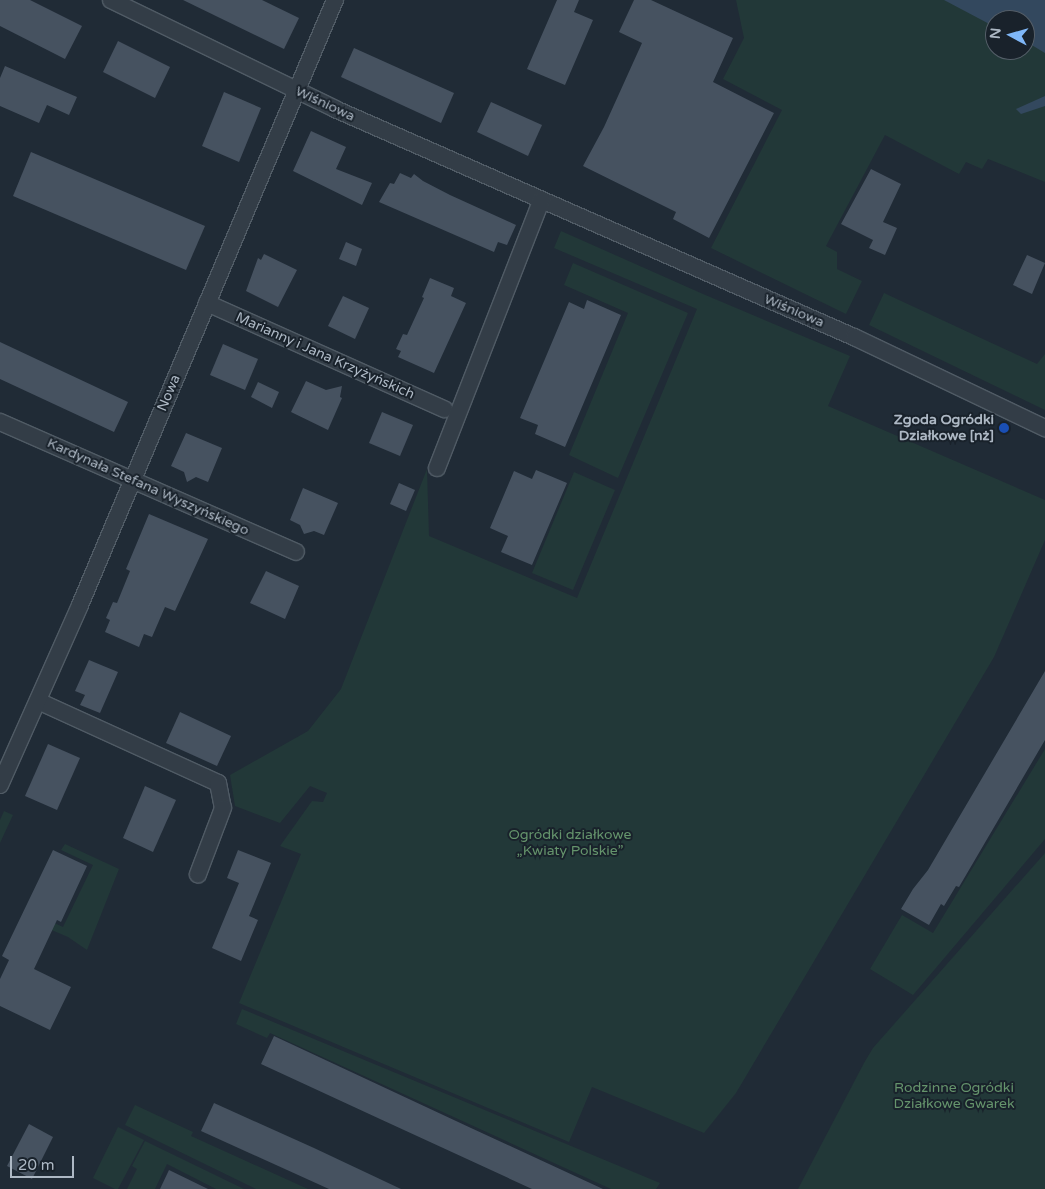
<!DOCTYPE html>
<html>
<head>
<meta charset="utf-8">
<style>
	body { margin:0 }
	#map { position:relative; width:1045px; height:1189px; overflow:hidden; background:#202b36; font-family:"Varela Round",sans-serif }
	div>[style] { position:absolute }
	.green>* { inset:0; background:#223838 }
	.water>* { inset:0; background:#33485e }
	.building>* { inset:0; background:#465260 }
	.roads { filter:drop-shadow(1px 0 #505b65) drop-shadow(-1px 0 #505b65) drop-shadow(0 1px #505b65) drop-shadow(0 -1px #505b65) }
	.minor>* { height:16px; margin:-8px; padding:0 8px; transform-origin:8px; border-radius:8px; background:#333d47 }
	.dots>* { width:14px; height:14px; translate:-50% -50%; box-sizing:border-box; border:2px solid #19222b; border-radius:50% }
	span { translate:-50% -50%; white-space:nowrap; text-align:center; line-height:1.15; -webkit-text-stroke:4px #19222b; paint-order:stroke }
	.street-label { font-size:14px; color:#adb8c4 }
	.poi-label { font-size:14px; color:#adb8c4; font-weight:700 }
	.right { translate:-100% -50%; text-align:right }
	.park-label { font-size:14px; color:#65946c }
	.north { position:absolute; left:985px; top:10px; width:50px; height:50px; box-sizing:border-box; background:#19222b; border:1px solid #545e68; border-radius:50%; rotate:276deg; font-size:14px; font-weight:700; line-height:20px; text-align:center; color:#adb8c4 }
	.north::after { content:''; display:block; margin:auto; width:18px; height:22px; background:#7fb7f7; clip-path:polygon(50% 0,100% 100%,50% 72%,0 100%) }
	.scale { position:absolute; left:10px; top:1156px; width:64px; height:22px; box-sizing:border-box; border:2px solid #adb8c4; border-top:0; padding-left:6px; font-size:15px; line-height:18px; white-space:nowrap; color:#adb8c4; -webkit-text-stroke:4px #19222b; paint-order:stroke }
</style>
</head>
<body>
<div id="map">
	<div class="green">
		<i style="clip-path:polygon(evenodd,736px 0,1045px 0,1045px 182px,988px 159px,982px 169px,966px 162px,959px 174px,885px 135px,826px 246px,837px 252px,837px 269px,862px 281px,846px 314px,711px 248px,782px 110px,723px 79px,744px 38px,736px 0,995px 20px,1025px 20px,1025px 50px,995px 50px,995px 20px)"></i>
		<i style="clip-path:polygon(561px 231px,703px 294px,850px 356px,828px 406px,1045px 500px,1045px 540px,994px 657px,736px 1093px,704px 1133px,592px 1087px,569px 1142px,239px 1003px,301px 854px,280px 846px,312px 801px,323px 802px,327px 793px,310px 786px,280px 823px,235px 806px,230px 775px,308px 731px,341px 689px,427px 469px,429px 536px,577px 598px,697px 309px,554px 248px)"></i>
		<i style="clip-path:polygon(573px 263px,688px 313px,618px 478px,569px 455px,628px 313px,564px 285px)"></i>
		<i style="clip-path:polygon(884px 293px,1037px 364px,1045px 354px,1045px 410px,869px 325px)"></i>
		<i style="clip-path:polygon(574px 472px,615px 490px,573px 590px,532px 573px)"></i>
		<i style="clip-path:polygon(1045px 749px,1045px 839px,913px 995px,870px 969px,902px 915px,933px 933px)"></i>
		<i style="clip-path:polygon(4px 811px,13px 815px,0 843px,0 820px)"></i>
		<i style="clip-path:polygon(65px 844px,119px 869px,87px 950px,68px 937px,26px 919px,30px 912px,63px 927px,93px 865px,61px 850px)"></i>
		<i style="clip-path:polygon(1045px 853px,1045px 1189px,798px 1189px,864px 1063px,873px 1048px)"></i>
		<i style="clip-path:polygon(242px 1009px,660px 1183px,656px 1189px,611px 1189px,270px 1033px,267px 1038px,236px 1024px)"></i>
		<i style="clip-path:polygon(135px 1105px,193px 1132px,191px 1136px,308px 1189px,256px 1189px,125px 1125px)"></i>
		<i style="clip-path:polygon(118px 1127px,144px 1140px,118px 1189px,115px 1189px,93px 1178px)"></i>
		<i style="clip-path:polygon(145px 1141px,244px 1189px,216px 1189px,167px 1164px,155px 1189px,127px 1189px,137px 1169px,132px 1166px)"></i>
	</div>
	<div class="water">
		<i style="clip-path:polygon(944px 0,1045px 0,1045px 53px,1025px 41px,1025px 20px,995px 20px,995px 27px)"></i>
		<i style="clip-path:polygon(1045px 96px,1045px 106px,1021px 114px,1016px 109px)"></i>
	</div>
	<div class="building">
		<i style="clip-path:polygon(0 0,30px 0,82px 26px,65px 59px,0 26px)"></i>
		<i style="clip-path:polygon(183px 0,262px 0,299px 18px,284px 49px)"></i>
		<i style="clip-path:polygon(557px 0,579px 0,574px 12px,593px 20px,565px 85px,527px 69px)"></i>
		<i style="clip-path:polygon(634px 0,651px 0,733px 38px,713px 82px,774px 113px,709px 238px,673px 219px,676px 212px,583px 166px,604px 127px,642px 43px,619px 32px)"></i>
		<i style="clip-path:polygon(118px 41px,170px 67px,155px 98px,103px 72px)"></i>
		<i style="clip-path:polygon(354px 48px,454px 93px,441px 123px,341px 77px)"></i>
		<i style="clip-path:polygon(5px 66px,77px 97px,69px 115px,47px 105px,39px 123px,0 106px,0 78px)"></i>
		<i style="clip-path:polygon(224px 92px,261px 108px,239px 162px,202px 146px)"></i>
		<i style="clip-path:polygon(491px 102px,542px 125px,528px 156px,477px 132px)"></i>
		<i style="clip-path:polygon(311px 131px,346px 147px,336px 169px,372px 183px,362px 205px,293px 171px)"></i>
		<i style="clip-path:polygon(31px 152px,205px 226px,186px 270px,13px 196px)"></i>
		<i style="clip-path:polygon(871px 169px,901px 184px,883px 222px,897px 228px,885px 255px,869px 248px,873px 240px,841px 224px)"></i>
		<i style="clip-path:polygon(400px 173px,411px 178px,414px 174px,423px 181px,450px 195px,516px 225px,507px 245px,498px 242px,494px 252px,379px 202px,390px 183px,394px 184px)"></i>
		<i style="clip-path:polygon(346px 242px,362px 249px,356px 266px,339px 259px)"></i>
		<i style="clip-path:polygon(264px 254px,297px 270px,278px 307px,246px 291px,258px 258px,261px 260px)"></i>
		<i style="clip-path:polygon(1027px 255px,1045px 263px,1032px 294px,1013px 285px)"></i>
		<i style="clip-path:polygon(430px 278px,454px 288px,451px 296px,466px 303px,434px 373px,398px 357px,401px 351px,396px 349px,403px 334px,407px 335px,424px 298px,422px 297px)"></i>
		<i style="clip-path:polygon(343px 296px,369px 308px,355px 339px,328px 326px)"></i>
		<i style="clip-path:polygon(587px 300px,621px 315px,565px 447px,535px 434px,538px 425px,520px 418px,569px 302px,584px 309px)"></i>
		<i style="clip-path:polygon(0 342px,128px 402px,114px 432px,0 379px)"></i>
		<i style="clip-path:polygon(223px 344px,258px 359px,245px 390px,210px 375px)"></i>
		<i style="clip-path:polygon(306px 381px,326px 390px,342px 386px,340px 397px,342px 398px,328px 430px,291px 412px)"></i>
		<i style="clip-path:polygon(258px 382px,279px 392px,272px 408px,251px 397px)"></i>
		<i style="clip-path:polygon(382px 412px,413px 425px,400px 456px,369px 443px)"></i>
		<i style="clip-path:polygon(186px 433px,222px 448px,208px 482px,196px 477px,187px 482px,184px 472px,171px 466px)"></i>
		<i style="clip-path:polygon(536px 470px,567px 483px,532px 565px,501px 552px,508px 536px,490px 528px,514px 471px,532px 479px)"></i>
		<i style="clip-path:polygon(399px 483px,415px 490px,406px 511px,390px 504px)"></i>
		<i style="clip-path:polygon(303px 488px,338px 503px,324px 535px,314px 531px,304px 534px,300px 525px,290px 520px)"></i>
		<i style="clip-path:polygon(149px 514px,208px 539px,175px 611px,165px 607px,152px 637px,144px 634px,139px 647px,105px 632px,110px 620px,106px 618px,113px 602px,117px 603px,130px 571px,126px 569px)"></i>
		<i style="clip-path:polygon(266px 571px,299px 586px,285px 619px,250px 603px)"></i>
		<i style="clip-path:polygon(89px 660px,118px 672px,100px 713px,80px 705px,85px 695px,75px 691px)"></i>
		<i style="clip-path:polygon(1045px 671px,1045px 740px,959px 887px,956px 886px,944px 906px,941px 904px,929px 925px,901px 909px,913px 889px,928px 870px)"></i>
		<i style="clip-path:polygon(180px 712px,231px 736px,217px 766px,166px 743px)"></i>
		<i style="clip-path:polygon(48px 744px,80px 758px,57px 810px,25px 796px)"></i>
		<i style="clip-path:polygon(145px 786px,176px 800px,153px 852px,123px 838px)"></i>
		<i style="clip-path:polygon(53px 850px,87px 866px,61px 922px,57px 920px,34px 969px,71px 987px,50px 1030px,0 1006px,0 979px,9px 960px,2px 956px)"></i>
		<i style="clip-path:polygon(238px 850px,271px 863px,249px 916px,258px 920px,241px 961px,212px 948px,239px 883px,227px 878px)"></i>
		<i style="clip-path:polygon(274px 1036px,471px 1128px,603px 1189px,532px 1189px,380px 1119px,261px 1064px)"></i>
		<i style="clip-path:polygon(214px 1103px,314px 1148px,401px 1189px,329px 1189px,201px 1131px)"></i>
		<i style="clip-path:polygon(29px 1124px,53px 1137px,32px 1179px,7px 1166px)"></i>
		<i style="clip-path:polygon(169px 1170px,208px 1189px,160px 1189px)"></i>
	</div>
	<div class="roads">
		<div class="minor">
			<i style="left:111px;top:0;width:249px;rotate:25.9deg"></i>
			<i style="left:335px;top:109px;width:567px;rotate:23.72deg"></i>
			<i style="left:854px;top:337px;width:212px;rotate:25.5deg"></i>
			<i style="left:207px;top:303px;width:260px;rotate:24.1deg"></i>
			<i style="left:0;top:422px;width:323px;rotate:23.7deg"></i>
			<i style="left:437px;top:468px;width:287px;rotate:-68.7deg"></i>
			<i style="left:38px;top:701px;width:198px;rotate:24.5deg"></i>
			<i style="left:218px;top:783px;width:25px;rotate:79deg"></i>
			<i style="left:223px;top:808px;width:71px;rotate:110.7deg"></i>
			<i style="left:0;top:785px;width:197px;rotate:-66deg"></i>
			<i style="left:80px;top:605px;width:657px;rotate:-67.15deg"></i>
		</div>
	</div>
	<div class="dots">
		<i style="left:1004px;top:428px;background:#1a4fb4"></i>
	</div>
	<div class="street-label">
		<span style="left:325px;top:104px;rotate:25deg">Wiśniowa</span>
		<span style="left:794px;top:311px;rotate:23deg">Wiśniowa</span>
		<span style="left:325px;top:356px;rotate:24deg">Marianny i Jana Krzyżyńskich</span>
		<span style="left:169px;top:393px;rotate:-67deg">Nowa</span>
		<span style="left:148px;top:487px;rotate:24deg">Kardynała Stefana Wyszyńskiego</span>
	</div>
	<div class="poi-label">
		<span class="right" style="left:994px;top:428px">Zgoda Ogródki<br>Działkowe [nż]</span>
	</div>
	<div class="park-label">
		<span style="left:570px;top:843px">Ogródki działkowe<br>„Kwiaty Polskie”</span>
		<span style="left:954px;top:1096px">Rodzinne Ogródki<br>Działkowe Gwarek</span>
	</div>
	<div class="north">N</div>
	<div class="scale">20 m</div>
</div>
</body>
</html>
